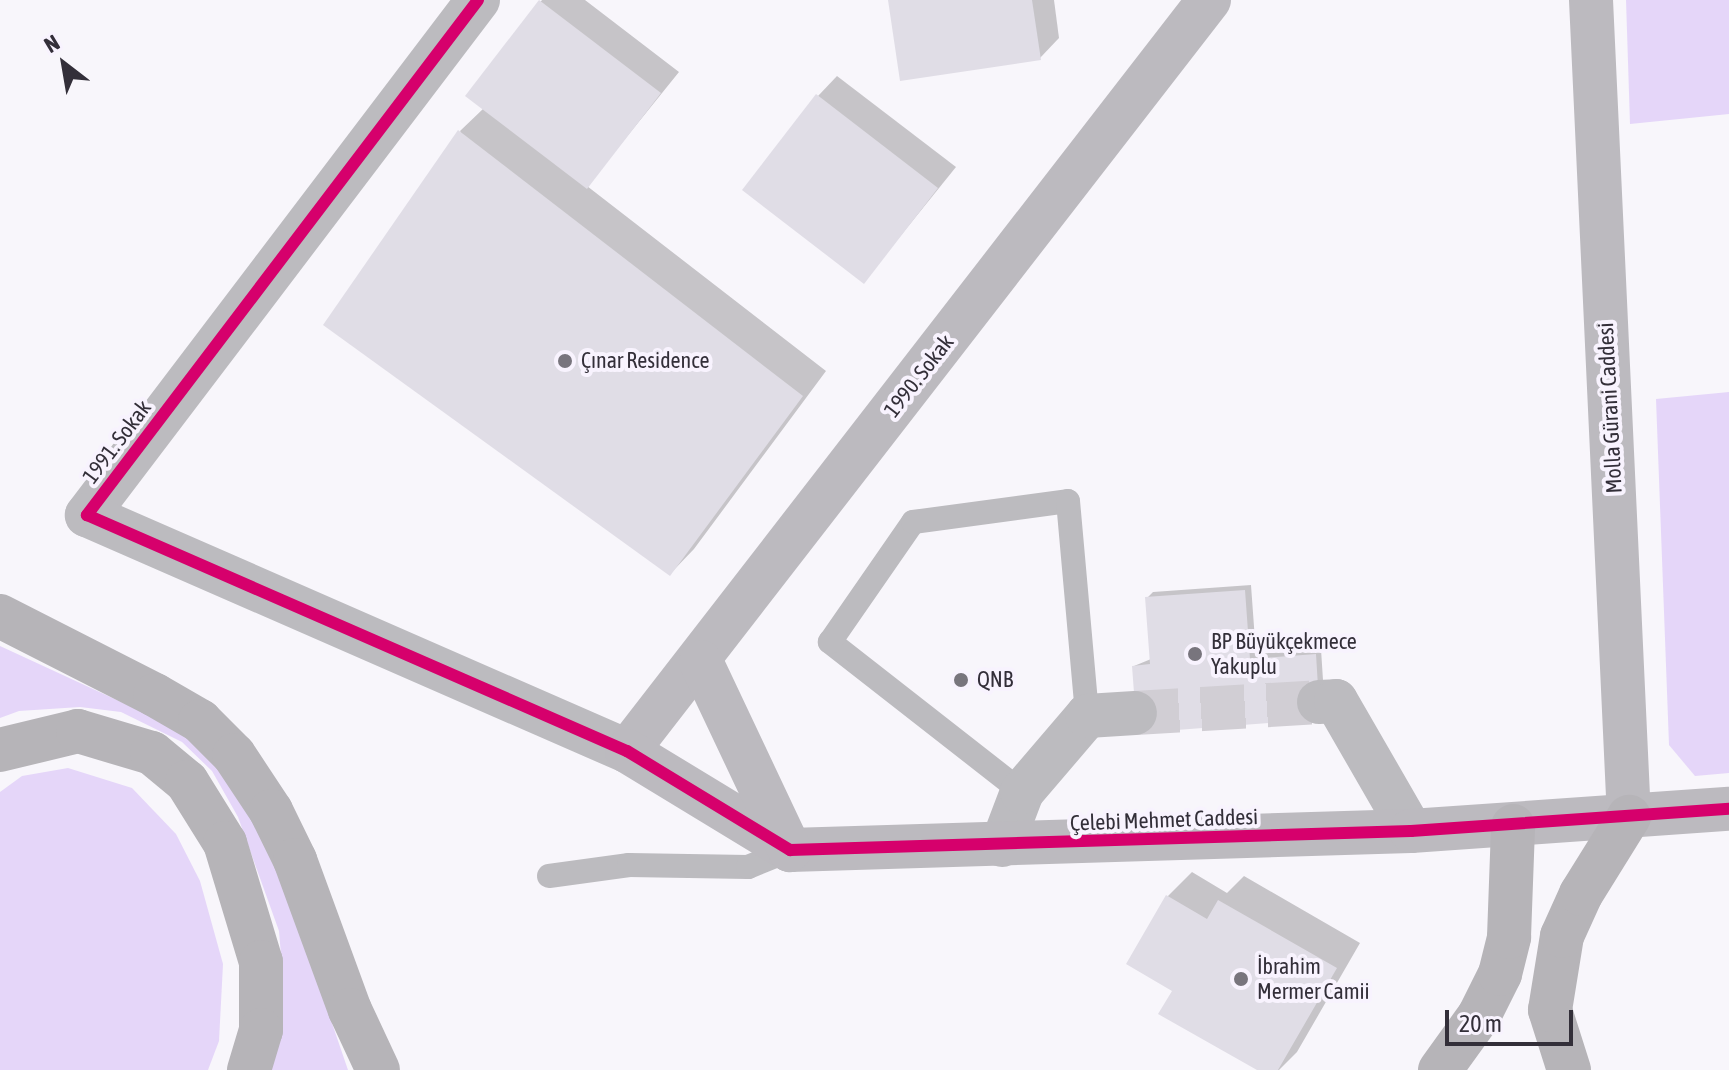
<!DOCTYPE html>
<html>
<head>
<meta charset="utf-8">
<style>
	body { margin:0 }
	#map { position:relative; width:1729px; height:1070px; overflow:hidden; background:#f8f6fb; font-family:"Asap Condensed",sans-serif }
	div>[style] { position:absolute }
	.green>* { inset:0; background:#e5d6f9 }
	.shadow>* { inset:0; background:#0003 }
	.building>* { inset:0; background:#e0dde6 }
	.street-tunnel>* { height:44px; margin-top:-22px; transform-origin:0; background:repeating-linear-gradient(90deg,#d1ced4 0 44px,transparent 0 66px) }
	.lane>* { height:24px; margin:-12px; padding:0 12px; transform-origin:12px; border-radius:12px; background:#bcbbbf }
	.street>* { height:44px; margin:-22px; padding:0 22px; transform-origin:22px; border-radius:22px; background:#bcbbbf }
	.secondary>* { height:44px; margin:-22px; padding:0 22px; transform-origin:22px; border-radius:22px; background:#bcbabf }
	.primary>* { height:44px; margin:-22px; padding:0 22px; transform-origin:22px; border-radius:22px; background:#b6b4b8 }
	.cycleway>* { height:12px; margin:-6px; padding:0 6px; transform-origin:6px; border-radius:6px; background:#d6006c }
	.dots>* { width:22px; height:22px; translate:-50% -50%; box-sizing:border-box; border:4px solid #f8f3fe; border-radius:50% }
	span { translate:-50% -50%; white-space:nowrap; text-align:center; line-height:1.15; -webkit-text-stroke:8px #f8f3fe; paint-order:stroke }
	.poi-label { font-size:22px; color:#332f39 }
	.left { translate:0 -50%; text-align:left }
	.street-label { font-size:22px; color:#332f39 }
	.north { position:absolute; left:24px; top:24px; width:80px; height:80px; -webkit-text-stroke:6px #f8f3fe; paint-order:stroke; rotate:329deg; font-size:22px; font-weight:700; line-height:32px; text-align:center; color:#332f39 }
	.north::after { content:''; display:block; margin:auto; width:28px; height:36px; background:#332f39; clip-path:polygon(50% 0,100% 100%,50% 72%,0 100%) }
	.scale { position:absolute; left:1445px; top:1010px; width:128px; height:36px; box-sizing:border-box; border:4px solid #332f39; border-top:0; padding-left:10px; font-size:24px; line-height:28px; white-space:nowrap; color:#332f39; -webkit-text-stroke:6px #f8f3fe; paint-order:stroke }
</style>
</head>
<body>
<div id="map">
	<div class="green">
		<i style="clip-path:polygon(1626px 0,1729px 0,1729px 114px,1630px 124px)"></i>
		<i style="clip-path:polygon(1729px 392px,1729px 773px,1695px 776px,1669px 745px,1656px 399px)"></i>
		<i style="clip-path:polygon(0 646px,184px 731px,248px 803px,281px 874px,348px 1070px,270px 1070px,279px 1042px,283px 979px,279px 931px,238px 817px,212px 771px,182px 742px,121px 712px,80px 707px,19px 711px,0 718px)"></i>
		<i style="clip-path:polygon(68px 768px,132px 788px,176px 834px,200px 881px,223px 964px,219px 1041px,208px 1070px,0 1070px,0 792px,22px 776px)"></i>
	</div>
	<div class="shadow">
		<i style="clip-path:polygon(542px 0,585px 0,679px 72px,587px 186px,826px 371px,694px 549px,670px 574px,460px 131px,484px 108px,468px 96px)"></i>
		<i style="clip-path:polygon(890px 0,1054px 0,1059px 38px,1040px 58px)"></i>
		<i style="clip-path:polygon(837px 76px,956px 167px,864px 281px,818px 96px)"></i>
		<i style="clip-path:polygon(1251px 585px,1256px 654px,1321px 649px,1325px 711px,1134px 666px,1151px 659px,1147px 598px,1153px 592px)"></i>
		<i style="clip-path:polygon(1192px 872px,1227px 893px,1244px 876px,1360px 943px,1297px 1052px,1279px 1070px,1261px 1070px,1175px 990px,1168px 896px)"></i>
	</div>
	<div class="building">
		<i style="clip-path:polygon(539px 0,661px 93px,587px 189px,465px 96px)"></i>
		<i style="clip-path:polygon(888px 0,1032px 0,1041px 60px,900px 81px)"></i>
		<i style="clip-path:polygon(816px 94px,938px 188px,864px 284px,742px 190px)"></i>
		<i style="clip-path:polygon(458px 130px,803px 396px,670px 576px,323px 325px)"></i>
		<i style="clip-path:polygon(1245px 590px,1250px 659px,1316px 654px,1320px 719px,1137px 733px,1132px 666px,1150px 664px,1145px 597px)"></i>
		<i style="clip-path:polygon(1166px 895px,1207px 919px,1218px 900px,1337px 968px,1278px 1070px,1257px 1070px,1158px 1014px,1172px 991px,1126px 964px)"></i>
	</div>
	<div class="street-tunnel">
		<i style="left:1135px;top:713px;width:184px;rotate:-3.4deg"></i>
	</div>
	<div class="lane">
		<i style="left:1022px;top:792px;width:244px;rotate:-142deg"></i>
		<i style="left:830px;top:642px;width:146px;rotate:-55.3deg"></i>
		<i style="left:913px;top:522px;width:156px;rotate:-7.7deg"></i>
		<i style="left:1068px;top:501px;width:216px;rotate:84.9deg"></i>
		<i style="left:549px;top:876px;width:81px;rotate:-7.8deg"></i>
		<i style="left:629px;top:865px;width:119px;rotate:1deg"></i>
		<i style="left:748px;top:867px;width:45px;rotate:-22deg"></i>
	</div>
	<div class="street">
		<i style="left:478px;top:0;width:647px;rotate:127.21deg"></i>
		<i style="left:87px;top:515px;width:589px;rotate:23.61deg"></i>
		<i style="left:1319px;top:702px;width:17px;rotate:-3deg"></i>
		<i style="left:1336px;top:701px;width:150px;rotate:60deg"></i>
		<i style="left:1002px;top:845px;width:57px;rotate:-69.3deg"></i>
		<i style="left:1022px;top:792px;width:100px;rotate:-49.5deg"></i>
		<i style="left:1087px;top:716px;width:48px;rotate:-3.6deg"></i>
	</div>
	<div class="secondary">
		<i style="left:1209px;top:0;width:950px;rotate:127.77deg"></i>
		<i style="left:627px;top:751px;width:191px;rotate:31.3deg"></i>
		<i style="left:790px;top:850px;width:621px;rotate:-1.75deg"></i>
		<i style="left:1411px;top:831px;width:319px;rotate:-4deg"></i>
		<i style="left:1591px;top:0;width:818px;rotate:87.34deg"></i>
		<i style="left:701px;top:662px;width:208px;rotate:64.7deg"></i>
	</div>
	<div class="primary">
		<i style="left:0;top:616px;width:174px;rotate:27deg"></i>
		<i style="left:155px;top:695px;width:52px;rotate:30deg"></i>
		<i style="left:200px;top:721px;width:48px;rotate:45deg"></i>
		<i style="left:234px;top:755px;width:67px;rotate:56.5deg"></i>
		<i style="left:271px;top:811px;width:55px;rotate:63.9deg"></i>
		<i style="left:295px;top:860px;width:160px;rotate:69.9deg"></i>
		<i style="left:350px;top:1010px;width:66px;rotate:65deg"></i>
		<i style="left:0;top:750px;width:80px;rotate:-13.7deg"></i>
		<i style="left:78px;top:731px;width:77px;rotate:16.6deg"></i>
		<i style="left:152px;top:753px;width:45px;rotate:39.6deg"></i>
		<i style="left:187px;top:782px;width:72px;rotate:58.1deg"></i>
		<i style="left:225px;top:843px;width:124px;rotate:73.2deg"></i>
		<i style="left:261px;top:962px;width:68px;rotate:90deg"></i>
		<i style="left:261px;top:1030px;width:42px;rotate:106.7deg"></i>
		<i style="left:1440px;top:1070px;width:67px;rotate:-54.2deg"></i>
		<i style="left:1479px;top:1016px;width:47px;rotate:-63.4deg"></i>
		<i style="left:1500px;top:974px;width:38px;rotate:-76deg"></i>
		<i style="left:1509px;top:937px;width:111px;rotate:-87.9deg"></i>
		<i style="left:1569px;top:1070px;width:63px;rotate:-107.6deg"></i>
		<i style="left:1550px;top:1010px;width:75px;rotate:-80.8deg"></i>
		<i style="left:1562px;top:936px;width:46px;rotate:-65.7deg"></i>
		<i style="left:1581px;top:894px;width:91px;rotate:-58.1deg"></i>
	</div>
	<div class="cycleway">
		<i style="left:478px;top:0;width:647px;rotate:127.21deg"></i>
		<i style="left:87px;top:515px;width:589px;rotate:23.61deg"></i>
		<i style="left:627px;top:751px;width:191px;rotate:31.3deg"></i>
		<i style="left:790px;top:850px;width:621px;rotate:-1.75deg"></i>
		<i style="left:1411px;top:831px;width:319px;rotate:-4deg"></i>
	</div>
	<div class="dots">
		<i style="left:565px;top:361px;background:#78757d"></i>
		<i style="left:1195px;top:654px;background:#78757d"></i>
		<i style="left:961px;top:680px;background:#78757d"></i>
		<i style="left:1241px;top:979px;background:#78757d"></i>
	</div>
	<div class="poi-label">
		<span class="left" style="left:581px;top:361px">Çınar Residence</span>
		<span class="left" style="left:1211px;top:654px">BP Büyükçekmece<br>Yakuplu</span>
		<span class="left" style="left:977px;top:680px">QNB</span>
		<span class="left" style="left:1257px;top:979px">İbrahim<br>Mermer Camii</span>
	</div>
	<div class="street-label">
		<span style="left:919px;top:376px;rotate:-52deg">1990. Sokak</span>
		<span style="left:1610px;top:408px;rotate:-93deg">Molla Gürani Caddesi</span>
		<span style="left:117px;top:442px;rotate:-53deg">1991. Sokak</span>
		<span style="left:1164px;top:820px;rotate:-2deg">Çelebi Mehmet Caddesi</span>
	</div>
	<div class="north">N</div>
	<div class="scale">20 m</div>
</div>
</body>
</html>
